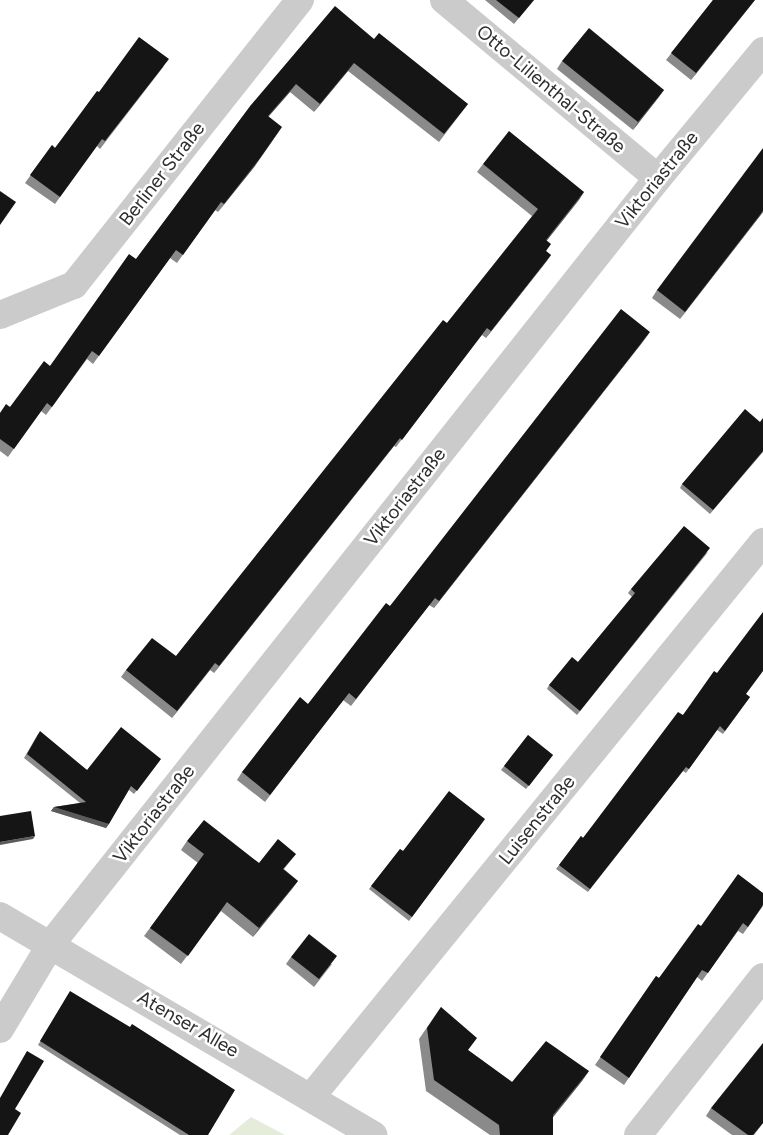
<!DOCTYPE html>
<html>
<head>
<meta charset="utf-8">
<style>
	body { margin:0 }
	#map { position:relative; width:763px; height:1135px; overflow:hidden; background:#fff; font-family:Figtree,sans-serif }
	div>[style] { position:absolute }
	.green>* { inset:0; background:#e5edda }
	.minor>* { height:28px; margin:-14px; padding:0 14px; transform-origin:14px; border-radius:14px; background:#cbcbcb }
	.wall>* { inset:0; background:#8a8a8a }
	.shaded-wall>* { inset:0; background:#5b5b5b }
	.building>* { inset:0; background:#151515 }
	span { translate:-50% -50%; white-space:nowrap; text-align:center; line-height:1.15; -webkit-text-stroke:5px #fff; paint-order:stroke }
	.street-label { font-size:19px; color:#2e2e2e }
</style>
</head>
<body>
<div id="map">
	<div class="green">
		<i style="clip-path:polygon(251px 1117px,285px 1135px,229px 1135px)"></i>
	</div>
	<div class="minor">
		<i style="left:444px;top:0;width:278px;rotate:39.8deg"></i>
		<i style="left:0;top:315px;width:80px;rotate:-22.1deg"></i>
		<i style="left:74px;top:285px;width:364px;rotate:-51.6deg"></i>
		<i style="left:0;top:916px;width:433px;rotate:30.4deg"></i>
		<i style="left:0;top:1029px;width:99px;rotate:-59deg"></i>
		<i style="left:51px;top:944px;width:977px;rotate:-51.61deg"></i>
		<i style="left:658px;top:178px;width:165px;rotate:-50.4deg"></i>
		<i style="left:311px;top:1097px;width:716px;rotate:-50.84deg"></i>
		<i style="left:638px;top:1135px;width:201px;rotate:-51.7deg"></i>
	</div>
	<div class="wall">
		<i style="clip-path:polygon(485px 0,534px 0,514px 24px)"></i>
		<i style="clip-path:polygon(713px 0,755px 0,691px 80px,666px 60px)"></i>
		<i style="clip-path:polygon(374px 39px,468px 104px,439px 142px,348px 71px,314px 112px,290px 92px,268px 117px,255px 166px,218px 212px,215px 210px,177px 263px,170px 258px,93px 364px,87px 359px,46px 415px,41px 411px,8px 457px,0 451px,0 413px,10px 407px,50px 366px,136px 259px,251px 105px)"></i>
		<i style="clip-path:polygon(562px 61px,664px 90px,633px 130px,557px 69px)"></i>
		<i style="clip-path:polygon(164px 66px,100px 149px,97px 146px,55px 204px,25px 183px,52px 145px,55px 148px,99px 92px)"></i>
		<i style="clip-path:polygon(483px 164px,584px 192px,546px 241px,546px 251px,551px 255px,546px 262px,486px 338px,482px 335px,396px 447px,394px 446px,214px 673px,210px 670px,172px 718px,121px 677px,126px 670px,176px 656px,447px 323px,532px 216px,477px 172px)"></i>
		<i style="clip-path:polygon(763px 212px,680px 319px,652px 298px,657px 290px)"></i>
		<i style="clip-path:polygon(645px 339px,434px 608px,429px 605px,351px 706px,343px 700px,265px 802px,237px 780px,242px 772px,308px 704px,390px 606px)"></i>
		<i style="clip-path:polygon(760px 422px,763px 452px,710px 514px,680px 488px,682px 484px)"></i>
		<i style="clip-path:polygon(708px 552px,577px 715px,547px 689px,549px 685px,578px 662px,632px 597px,628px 593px,631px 589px)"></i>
		<i style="clip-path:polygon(717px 673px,750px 697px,723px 734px,717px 730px,686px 773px,683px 771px,588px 892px,556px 869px,581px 836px,583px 838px)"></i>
		<i style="clip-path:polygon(38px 734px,87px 770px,161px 759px,134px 794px,129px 790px,106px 828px,51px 811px,54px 807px,80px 803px,24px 758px)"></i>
		<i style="clip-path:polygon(528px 735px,553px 755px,526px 789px,501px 770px)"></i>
		<i style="clip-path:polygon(485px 819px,409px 921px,369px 889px,400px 849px,403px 851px)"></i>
		<i style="clip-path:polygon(187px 841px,259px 863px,296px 854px,284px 869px,298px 881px,253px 937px,221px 911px,181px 964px,144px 936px,198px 863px,181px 850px)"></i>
		<i style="clip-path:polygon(763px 906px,743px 934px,738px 931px,702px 981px,697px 977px,624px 1085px,595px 1065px,656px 976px,659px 978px,701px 926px)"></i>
		<i style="clip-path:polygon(291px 957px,332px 964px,314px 987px,286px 964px)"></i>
		<i style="clip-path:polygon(68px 995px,208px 1135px,180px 1135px,38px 1045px)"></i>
		<i style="clip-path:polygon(441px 1007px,468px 1050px,512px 1082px,589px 1071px,582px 1081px,553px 1117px,553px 1135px,490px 1135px,426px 1091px,419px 1039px)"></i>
		<i style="clip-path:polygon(711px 1108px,763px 1123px,754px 1135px,732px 1135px,706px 1116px)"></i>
	</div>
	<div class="shaded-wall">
		<i style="clip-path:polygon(755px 0,691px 80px,696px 73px)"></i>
		<i style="clip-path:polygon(354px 63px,348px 71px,314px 112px,320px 104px)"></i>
		<i style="clip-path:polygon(296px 84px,290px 92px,262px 124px,268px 116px)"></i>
		<i style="clip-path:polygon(664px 90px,659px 97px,633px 130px,638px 122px)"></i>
		<i style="clip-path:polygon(282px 127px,255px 166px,218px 212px,224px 204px)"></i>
		<i style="clip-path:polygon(584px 192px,579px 200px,541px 248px,546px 240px)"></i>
		<i style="clip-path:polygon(763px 211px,763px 212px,680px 319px,685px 312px)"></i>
		<i style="clip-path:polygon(551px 255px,546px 262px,486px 338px,491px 331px)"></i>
		<i style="clip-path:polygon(650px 332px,645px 339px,434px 608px,439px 601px)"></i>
		<i style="clip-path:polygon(400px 438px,394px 446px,214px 673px,219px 666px)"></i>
		<i style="clip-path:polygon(215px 663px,210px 670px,172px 718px,177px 711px)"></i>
		<i style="clip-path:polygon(54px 807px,109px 824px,106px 828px,51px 811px)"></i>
		<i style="clip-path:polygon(35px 836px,33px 839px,0 845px,0 842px)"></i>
		<i style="clip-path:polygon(298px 881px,292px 889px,253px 937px,259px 928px)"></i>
		<i style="clip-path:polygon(589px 1071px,582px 1081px,546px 1126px,553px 1115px)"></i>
	</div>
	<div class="building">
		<i style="clip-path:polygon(496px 0,534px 0,519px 18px)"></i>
		<i style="clip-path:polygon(713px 0,755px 0,696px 73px,671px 53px)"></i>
		<i style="clip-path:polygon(335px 6px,374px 39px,379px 33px,468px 104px,444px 134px,354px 63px,320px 104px,296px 84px,268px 116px,282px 127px,260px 158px,224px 204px,221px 202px,183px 255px,176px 250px,99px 356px,92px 351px,52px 407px,47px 403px,14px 449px,0 439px,0 413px,6px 404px,10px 407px,44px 361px,50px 366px,129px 254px,136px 259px,251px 105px)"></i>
		<i style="clip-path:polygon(589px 28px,664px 90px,638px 122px,562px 61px)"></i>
		<i style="clip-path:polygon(139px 37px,169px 59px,105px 141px,102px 139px,60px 197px,30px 175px,52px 145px,55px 148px,97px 91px,99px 92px)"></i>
		<i style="clip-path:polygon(509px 131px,584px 192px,546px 240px,551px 244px,546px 251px,551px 255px,491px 331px,487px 328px,402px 440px,400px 438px,219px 666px,215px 663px,177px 711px,126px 670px,152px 638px,176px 656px,443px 320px,447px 323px,538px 209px,483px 164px)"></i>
		<i style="clip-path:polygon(763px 148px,763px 211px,685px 312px,657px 290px)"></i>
		<i style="clip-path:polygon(0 191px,16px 202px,0 225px)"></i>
		<i style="clip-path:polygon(621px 309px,650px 332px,439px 601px,435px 598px,356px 699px,349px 693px,270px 795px,242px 772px,300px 697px,308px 704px,386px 603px,390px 606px)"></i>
		<i style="clip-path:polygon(745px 409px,760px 422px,763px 418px,763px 451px,713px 510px,682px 484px)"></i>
		<i style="clip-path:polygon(684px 526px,710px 548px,580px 711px,549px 685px,572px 657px,578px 662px,635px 593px,631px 589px)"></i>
		<i style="clip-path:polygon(763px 612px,763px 671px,746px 694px,750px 697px,725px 731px,720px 726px,689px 769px,686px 767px,590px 889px,559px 865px,581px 836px,583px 838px,678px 712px,683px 715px,714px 671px,717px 673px)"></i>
		<i style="clip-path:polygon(121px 727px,161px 759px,137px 791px,131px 786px,109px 824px,54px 807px,86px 802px,27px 754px,40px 731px,87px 770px)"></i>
		<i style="clip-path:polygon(528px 735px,553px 755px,529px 786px,504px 766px)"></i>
		<i style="clip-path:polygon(449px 791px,485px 819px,412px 917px,371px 886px,400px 849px,403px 851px)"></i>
		<i style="clip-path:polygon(31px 811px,35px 836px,0 842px,0 816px)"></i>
		<i style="clip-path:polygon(204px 820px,259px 863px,278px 839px,296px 854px,283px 869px,298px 881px,259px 928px,227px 902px,188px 956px,150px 928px,204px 854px,187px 841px)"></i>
		<i style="clip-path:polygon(738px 874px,763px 893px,763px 905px,748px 927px,743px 923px,708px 973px,702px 970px,629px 1078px,600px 1057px,656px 976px,659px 978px,698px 924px,701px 926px)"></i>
		<i style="clip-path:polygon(309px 934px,337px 956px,319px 979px,291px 957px)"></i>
		<i style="clip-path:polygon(70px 991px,130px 1027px,132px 1024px,235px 1090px,208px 1135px,189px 1135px,40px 1041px)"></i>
		<i style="clip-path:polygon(441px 1007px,477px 1038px,468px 1050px,512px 1082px,546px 1041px,589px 1071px,553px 1115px,553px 1135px,500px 1135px,499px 1125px,434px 1080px,427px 1028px)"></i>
		<i style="clip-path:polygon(763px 1043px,763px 1123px,753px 1135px,748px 1135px,711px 1108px)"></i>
		<i style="clip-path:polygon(27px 1051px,44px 1061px,15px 1109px,21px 1113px,8px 1135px,0 1135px,0 1098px)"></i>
	</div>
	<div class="street-label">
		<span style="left:551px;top:89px;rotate:40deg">Otto-Lilienthal-Straße</span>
		<span style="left:162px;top:174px;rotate:-52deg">Berliner Straße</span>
		<span style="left:657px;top:180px;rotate:-51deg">Viktoriastraße</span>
		<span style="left:405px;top:497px;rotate:-52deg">Viktoriastraße</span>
		<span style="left:154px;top:814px;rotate:-52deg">Viktoriastraße</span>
		<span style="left:537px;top:820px;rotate:-51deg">Luisenstraße</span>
		<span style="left:188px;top:1024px;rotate:30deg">Atenser Allee</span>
	</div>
</div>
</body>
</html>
